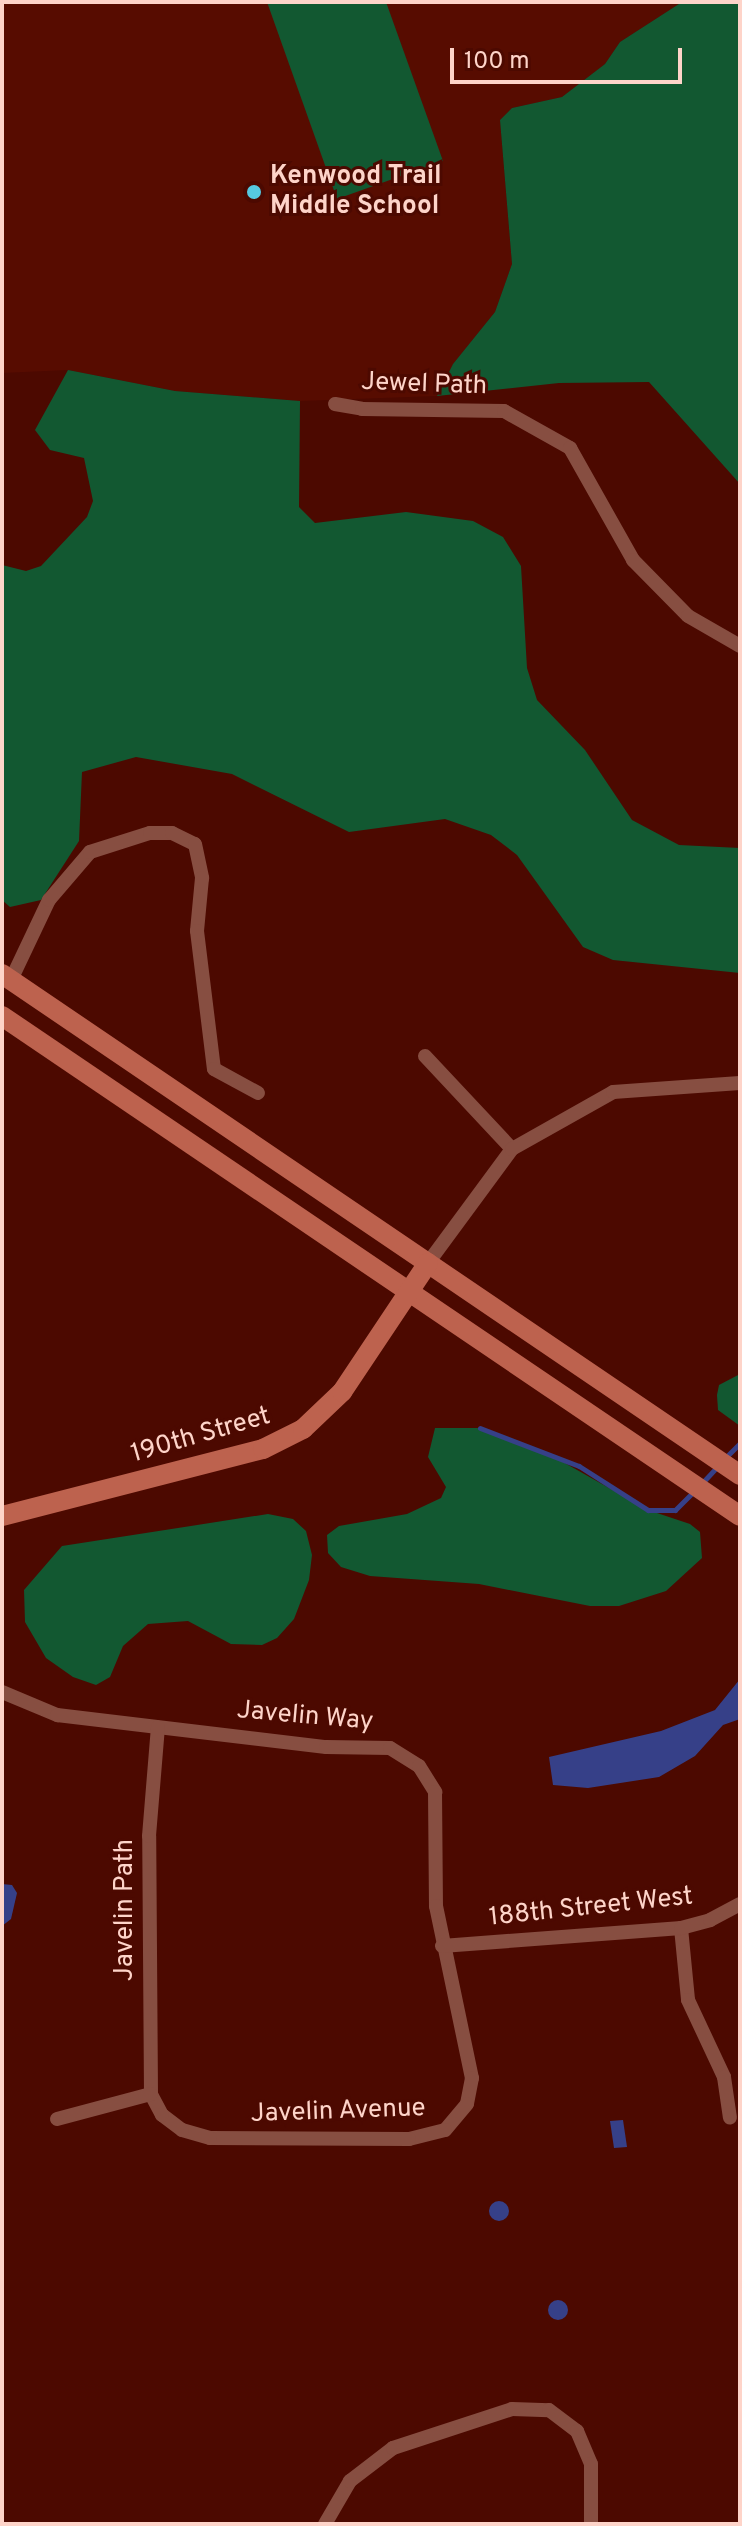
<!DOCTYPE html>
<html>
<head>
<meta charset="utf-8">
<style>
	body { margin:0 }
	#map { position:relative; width:742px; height:2526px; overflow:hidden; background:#4c0900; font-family:Overpass,sans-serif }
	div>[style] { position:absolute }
	.built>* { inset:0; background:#570c00 }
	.green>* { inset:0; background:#125831 }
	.water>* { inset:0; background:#364088 }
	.round { border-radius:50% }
	.stream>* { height:5px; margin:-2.5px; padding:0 2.5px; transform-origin:2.5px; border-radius:2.5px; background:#364088 }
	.street>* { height:14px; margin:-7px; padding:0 7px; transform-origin:7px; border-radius:7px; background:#874e41 }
	.secondary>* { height:20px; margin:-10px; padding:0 10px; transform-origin:10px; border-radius:10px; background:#bd624e }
	.dots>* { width:22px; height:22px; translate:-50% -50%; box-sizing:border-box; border:4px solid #4c0900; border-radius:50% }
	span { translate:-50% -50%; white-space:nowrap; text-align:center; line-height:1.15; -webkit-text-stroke:6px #4c0900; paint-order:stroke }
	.poi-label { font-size:26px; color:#fed4c9; font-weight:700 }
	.left { translate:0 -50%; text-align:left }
	.street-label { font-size:26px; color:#fed4c9 }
	.frame { position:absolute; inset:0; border:4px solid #fed4c9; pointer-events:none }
	.scale { position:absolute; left:450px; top:48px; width:232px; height:36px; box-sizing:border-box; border:4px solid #fed4c9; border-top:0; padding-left:10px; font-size:24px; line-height:28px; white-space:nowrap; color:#fed4c9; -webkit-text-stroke:6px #4c0900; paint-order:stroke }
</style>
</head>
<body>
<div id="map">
	<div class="built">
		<i style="clip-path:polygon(2px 2px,682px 2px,620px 42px,605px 64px,562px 97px,512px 108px,500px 120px,512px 264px,495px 312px,453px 364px,437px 396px,300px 401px,175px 391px,68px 370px,2px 373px)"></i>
	</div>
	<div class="green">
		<i style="clip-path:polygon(267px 2px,386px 2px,443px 161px,337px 199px)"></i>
		<i style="clip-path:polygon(682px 2px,740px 2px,740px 484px,649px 382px,559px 383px,437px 396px,453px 364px,495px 312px,512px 264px,500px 120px,512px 108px,562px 97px,605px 64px,620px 42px)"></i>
		<i style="clip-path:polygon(68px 370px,175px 391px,300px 401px,299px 507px,315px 523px,406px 512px,473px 521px,503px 537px,521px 566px,527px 668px,537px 700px,585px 750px,632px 820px,679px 845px,740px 848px,740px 973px,613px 960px,583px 947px,517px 855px,491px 835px,445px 819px,349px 832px,232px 774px,136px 757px,82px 772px,79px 841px,41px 900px,10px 907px,2px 900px,2px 565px,26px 571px,41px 566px,87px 517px,93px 501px,84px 458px,50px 450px,35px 430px)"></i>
		<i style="clip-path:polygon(740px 1374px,740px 1426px,718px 1410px,717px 1395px,719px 1385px)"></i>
		<i style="clip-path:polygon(435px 1428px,480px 1428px,547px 1453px,648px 1510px,690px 1524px,700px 1532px,702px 1558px,666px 1591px,619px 1606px,590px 1606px,479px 1584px,370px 1576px,341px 1567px,328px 1553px,327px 1535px,339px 1526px,407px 1514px,441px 1498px,446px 1487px,428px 1457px)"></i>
		<i style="clip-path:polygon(268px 1514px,293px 1519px,306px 1531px,312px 1555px,309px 1580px,294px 1619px,277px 1638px,262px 1645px,231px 1644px,188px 1621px,148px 1624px,123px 1646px,110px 1677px,96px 1685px,73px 1677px,46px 1658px,25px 1622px,24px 1590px,62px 1546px)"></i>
	</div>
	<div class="water">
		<i style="clip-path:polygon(740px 1679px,740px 1719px,723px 1725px,695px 1756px,659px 1777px,588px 1788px,553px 1785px,549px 1757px,661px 1731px,715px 1710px)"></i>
		<i style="clip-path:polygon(2px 1884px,12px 1885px,17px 1893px,11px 1919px,2px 1926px)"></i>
		<i style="clip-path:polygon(623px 2120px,627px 2147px,614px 2148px,610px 2121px)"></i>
		<i class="round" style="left:489px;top:2201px;width:20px;height:20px"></i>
		<i class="round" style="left:548px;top:2300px;width:20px;height:20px"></i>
	</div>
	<div class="stream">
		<i style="left:480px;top:1428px;width:106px;rotate:21deg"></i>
		<i style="left:579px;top:1466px;width:82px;rotate:32.5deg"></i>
		<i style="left:648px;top:1510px;width:27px"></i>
		<i style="left:675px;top:1510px;width:28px;rotate:-45deg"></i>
		<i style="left:724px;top:1459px;width:23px;rotate:-45deg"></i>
		<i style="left:702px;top:1483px;width:22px;rotate:-47deg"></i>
	</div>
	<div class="street">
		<i style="left:335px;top:404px;width:27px;rotate:10deg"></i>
		<i style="left:362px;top:409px;width:142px;rotate:0.8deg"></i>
		<i style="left:504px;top:411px;width:76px;rotate:29.3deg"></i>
		<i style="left:570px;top:448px;width:129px;rotate:60.6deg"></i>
		<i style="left:633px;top:560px;width:78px;rotate:45.5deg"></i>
		<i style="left:688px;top:616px;width:60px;rotate:30deg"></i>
		<i style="left:11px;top:980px;width:89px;rotate:-64.6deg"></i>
		<i style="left:49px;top:900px;width:63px;rotate:-49.5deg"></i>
		<i style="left:90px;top:852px;width:63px;rotate:-17.6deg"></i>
		<i style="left:150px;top:833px;width:22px"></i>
		<i style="left:172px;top:833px;width:25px;rotate:26deg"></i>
		<i style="left:195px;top:844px;width:35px;rotate:78deg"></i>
		<i style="left:202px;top:878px;width:53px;rotate:95.4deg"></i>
		<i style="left:197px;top:931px;width:139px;rotate:83deg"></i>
		<i style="left:214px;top:1069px;width:50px;rotate:28.6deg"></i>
		<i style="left:425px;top:1056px;width:127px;rotate:46.9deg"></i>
		<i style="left:428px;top:1263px;width:142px;rotate:-53.6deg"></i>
		<i style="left:512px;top:1149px;width:116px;rotate:-29.4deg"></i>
		<i style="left:613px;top:1092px;width:127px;rotate:-4.1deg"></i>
		<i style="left:2px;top:1692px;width:60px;rotate:22.7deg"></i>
		<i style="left:57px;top:1715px;width:271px;rotate:6.8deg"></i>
		<i style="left:326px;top:1747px;width:64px;rotate:0.9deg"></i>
		<i style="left:390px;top:1748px;width:34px;rotate:32deg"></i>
		<i style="left:419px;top:1766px;width:31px;rotate:58deg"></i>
		<i style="left:435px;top:1792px;width:114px;rotate:89.5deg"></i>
		<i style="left:436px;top:1906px;width:176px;rotate:78.2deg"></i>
		<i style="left:472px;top:2078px;width:26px;rotate:101deg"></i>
		<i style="left:467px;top:2104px;width:34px;rotate:130deg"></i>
		<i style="left:445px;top:2130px;width:37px;rotate:166deg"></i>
		<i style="left:409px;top:2139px;width:199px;rotate:-179.7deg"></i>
		<i style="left:210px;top:2138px;width:29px;rotate:-164deg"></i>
		<i style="left:182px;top:2130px;width:25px;rotate:-143deg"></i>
		<i style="left:162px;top:2115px;width:24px;rotate:-118deg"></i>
		<i style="left:151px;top:2094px;width:258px;rotate:-90.4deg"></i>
		<i style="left:149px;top:1836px;width:109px;rotate:-85.3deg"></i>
		<i style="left:681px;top:1928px;width:72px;rotate:84.4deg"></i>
		<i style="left:688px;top:2000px;width:85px;rotate:64.9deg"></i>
		<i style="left:724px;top:2077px;width:41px;rotate:81.7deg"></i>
		<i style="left:442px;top:1946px;width:240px;rotate:-4.3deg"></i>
		<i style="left:681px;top:1928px;width:30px;rotate:-15deg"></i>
		<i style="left:710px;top:1920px;width:34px;rotate:-28deg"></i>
		<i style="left:57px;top:2119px;width:97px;rotate:-14.9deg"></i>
		<i style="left:325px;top:2524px;width:50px;rotate:-59.8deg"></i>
		<i style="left:350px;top:2481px;width:54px;rotate:-37.5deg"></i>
		<i style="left:393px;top:2448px;width:125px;rotate:-18.1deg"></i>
		<i style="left:512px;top:2409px;width:37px;rotate:2deg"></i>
		<i style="left:549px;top:2410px;width:35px;rotate:37deg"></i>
		<i style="left:577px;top:2431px;width:36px;rotate:67deg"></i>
		<i style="left:591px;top:2464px;width:60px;rotate:90deg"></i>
	</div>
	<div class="secondary">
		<i style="left:2px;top:974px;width:892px;rotate:34.17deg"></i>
		<i style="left:2px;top:1016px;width:891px;rotate:34.12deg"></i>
		<i style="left:2px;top:1516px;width:269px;rotate:-14.4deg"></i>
		<i style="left:263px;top:1449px;width:45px;rotate:-26.6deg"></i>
		<i style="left:303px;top:1429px;width:54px;rotate:-43.5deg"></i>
		<i style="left:342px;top:1392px;width:155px;rotate:-56.3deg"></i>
	</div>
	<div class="dots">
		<i style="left:254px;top:192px;background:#56c9e1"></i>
	</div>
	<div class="poi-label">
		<span class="left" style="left:270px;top:192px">Kenwood Trail<br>Middle School</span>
	</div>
	<div class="street-label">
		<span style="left:424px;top:385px;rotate:2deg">Jewel Path</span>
		<span style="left:201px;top:1436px;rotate:-16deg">190th Street</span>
		<span style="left:305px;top:1717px;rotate:5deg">Javelin Way</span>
		<span style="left:591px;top:1908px;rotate:-6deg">188th Street West</span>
		<span style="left:126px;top:1910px;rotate:-90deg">Javelin Path</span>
		<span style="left:338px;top:2112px;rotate:-2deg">Javelin Avenue</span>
	</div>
	<div class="frame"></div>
	<div class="scale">100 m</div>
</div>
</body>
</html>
